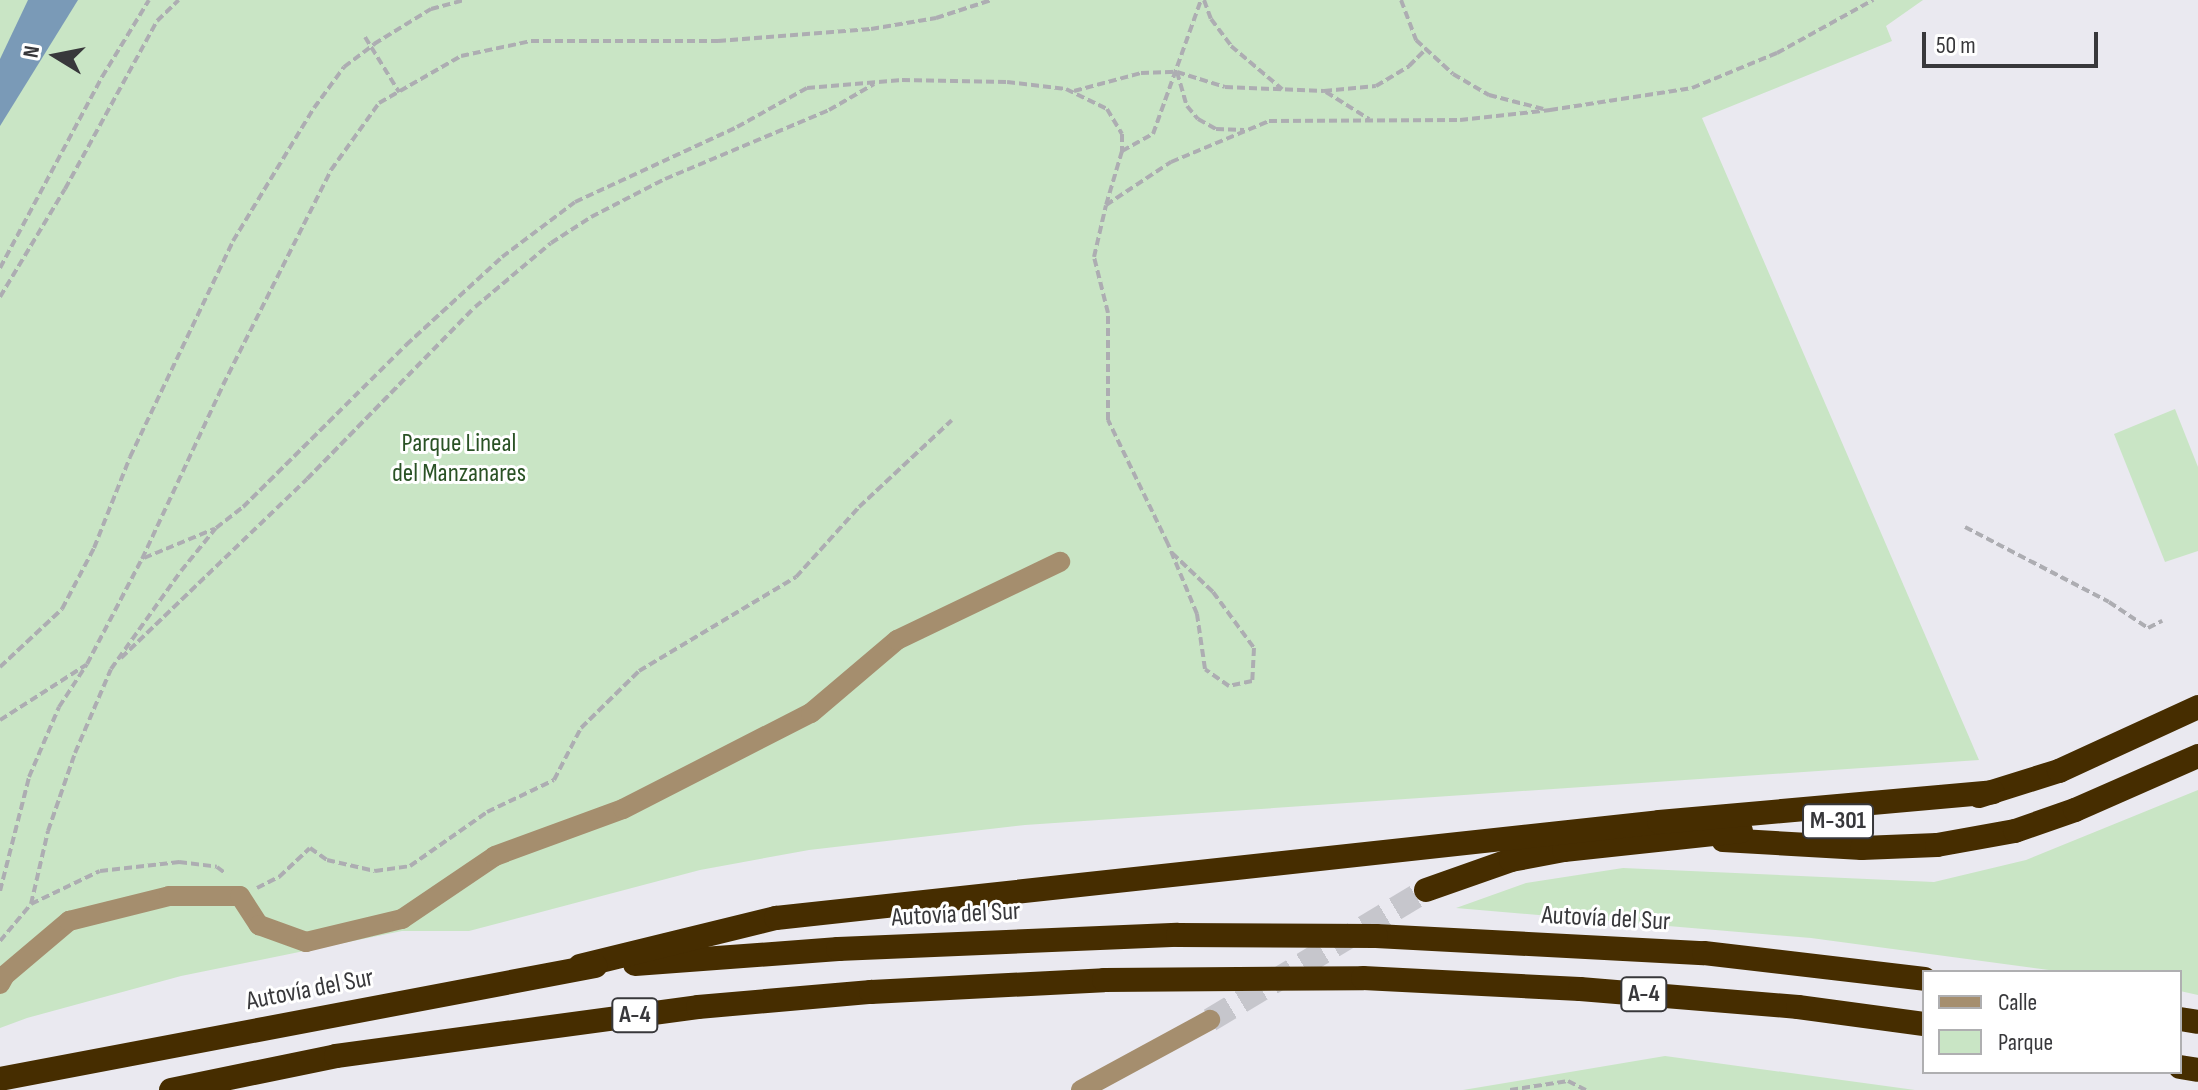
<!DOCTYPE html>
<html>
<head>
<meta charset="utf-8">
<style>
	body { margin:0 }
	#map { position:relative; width:2198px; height:1090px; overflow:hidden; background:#eae9f0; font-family:"Sofia Sans Condensed",sans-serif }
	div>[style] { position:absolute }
	.green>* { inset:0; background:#c9e5c5 }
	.water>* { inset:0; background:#7a9ab7 }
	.highway-tunnel>* { height:24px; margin-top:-12px; transform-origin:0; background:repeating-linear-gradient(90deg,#c6c6cc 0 24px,transparent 0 36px) }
	.path>* { height:4px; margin-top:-2px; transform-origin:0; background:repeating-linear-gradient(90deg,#adadb2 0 8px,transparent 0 12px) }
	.minor>* { height:20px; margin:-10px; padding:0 10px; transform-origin:10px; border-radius:10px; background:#a58e6e }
	.highway>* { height:24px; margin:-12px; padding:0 12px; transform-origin:12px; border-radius:12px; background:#462d00 }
	.highway-bridge>* { height:24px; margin:-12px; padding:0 12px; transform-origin:12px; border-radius:12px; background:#462d00 }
	span { translate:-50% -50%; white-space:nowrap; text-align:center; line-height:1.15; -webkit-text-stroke:6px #fff; paint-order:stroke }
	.shield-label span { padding:2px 6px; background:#fff; border:2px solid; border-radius:6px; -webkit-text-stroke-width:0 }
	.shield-label { font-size:24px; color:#38383b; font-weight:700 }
	.park-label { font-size:26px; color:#2a5225 }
	.street-label { font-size:26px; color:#38383b }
	.legend { position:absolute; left:1922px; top:970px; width:260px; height:104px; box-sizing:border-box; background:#fff; border:2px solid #afafb1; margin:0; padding:10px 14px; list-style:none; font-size:24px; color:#38383b }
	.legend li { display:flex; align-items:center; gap:16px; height:40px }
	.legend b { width:40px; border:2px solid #afafb1 }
	.north { position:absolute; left:16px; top:16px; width:80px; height:80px; -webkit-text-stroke:6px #fff; paint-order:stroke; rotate:280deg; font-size:22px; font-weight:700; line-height:32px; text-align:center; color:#38383b }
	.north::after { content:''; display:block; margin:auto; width:28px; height:36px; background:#38383b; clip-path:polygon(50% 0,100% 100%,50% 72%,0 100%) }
	.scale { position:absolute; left:1922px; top:32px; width:176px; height:36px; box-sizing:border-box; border:4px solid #38383b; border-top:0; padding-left:10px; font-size:24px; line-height:28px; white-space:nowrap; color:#38383b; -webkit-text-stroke:6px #fff; paint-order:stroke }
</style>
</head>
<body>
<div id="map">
	<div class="green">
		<i style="clip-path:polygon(0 0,1923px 0,1886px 26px,1892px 41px,1702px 118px,1979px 760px,1025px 825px,809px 850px,700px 870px,469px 931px,402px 931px,181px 976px,27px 1018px,0 1028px)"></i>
		<i style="clip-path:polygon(2175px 409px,2198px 467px,2198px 551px,2165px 562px,2114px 434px)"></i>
		<i style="clip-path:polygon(2198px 790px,2198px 995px,2180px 991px,2180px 972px,2064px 972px,1811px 938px,1456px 908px,1526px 883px,1623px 868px,1934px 882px,2026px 860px)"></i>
		<i style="clip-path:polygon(1665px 1056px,1915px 1090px,1463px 1090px)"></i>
	</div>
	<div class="water">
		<i style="clip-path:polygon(28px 0,78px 0,0 126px,0 59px)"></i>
	</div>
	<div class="highway-tunnel">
		<i style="left:1210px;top:1020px;width:252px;rotate:-31deg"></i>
	</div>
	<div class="path">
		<i style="left:1204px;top:0;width:20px;rotate:70deg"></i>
		<i style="left:1211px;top:19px;width:34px;rotate:53deg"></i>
		<i style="left:1231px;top:46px;width:67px;rotate:40.1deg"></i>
		<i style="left:1401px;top:0;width:43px;rotate:69.4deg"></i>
		<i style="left:1416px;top:40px;width:50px;rotate:42.6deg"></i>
		<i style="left:1453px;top:74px;width:42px;rotate:30.3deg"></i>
		<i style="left:1489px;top:95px;width:56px;rotate:14.5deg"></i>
		<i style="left:365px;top:37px;width:65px;rotate:58.3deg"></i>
		<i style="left:1177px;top:72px;width:35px;rotate:74deg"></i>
		<i style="left:1187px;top:106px;width:17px;rotate:50deg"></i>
		<i style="left:1198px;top:119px;width:21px;rotate:29deg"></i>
		<i style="left:1216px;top:129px;width:28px;rotate:2deg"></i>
		<i style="left:1074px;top:91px;width:69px;rotate:-15deg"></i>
		<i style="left:1141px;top:73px;width:36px;rotate:-2deg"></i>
		<i style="left:1177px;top:72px;width:50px;rotate:17.4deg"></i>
		<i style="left:1225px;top:87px;width:99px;rotate:2.3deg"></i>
		<i style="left:1324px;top:91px;width:52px;rotate:-5.5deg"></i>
		<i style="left:1376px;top:86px;width:39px;rotate:-31deg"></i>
		<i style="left:1409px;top:66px;width:24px;rotate:-45deg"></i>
		<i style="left:1326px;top:92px;width:51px;rotate:32.1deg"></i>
		<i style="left:1122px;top:151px;width:35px;rotate:-29deg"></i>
		<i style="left:1153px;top:134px;width:142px;rotate:-70.3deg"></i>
		<i style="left:0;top:268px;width:217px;rotate:-61.9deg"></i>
		<i style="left:102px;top:77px;width:90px;rotate:-58.6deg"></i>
		<i style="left:0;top:297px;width:126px;rotate:-59deg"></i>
		<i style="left:65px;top:189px;width:192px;rotate:-61.3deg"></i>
		<i style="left:157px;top:21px;width:30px;rotate:-44deg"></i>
		<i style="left:1965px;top:527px;width:162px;rotate:27.5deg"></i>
		<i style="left:2109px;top:602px;width:47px;rotate:33.7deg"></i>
		<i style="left:2148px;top:628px;width:16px;rotate:-27deg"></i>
		<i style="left:1172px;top:553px;width:57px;rotate:43.6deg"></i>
		<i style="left:1213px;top:592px;width:69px;rotate:53.8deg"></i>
		<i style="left:1254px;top:648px;width:33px;rotate:93deg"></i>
		<i style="left:1252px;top:681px;width:24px;rotate:168deg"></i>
		<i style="left:1229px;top:686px;width:29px;rotate:-145deg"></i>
		<i style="left:1205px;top:669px;width:56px;rotate:-98.3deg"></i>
		<i style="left:1197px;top:614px;width:76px;rotate:-112.5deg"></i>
		<i style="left:1168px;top:544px;width:138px;rotate:-115.8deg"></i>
		<i style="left:1108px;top:420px;width:107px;rotate:-90deg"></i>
		<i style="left:1108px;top:313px;width:58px;rotate:-104deg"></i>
		<i style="left:1094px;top:257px;width:53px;rotate:-77deg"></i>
		<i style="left:1106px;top:205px;width:78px;rotate:-33.5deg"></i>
		<i style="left:1171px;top:162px;width:106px;rotate:-22.7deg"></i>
		<i style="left:1269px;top:121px;width:191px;rotate:-0.3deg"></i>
		<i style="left:1460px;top:120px;width:91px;rotate:-6.3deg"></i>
		<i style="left:1550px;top:110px;width:144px;rotate:-8.8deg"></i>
		<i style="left:1692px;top:88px;width:92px;rotate:-22.4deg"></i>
		<i style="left:1777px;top:53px;width:110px;rotate:-28.9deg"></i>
		<i style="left:144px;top:558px;width:76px;rotate:-22.5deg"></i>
		<i style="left:121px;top:658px;width:258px;rotate:-43.9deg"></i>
		<i style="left:307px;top:479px;width:240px;rotate:-45.7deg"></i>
		<i style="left:475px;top:307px;width:99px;rotate:-40.1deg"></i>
		<i style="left:551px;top:243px;width:48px;rotate:-33deg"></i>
		<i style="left:591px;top:217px;width:83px;rotate:-27.2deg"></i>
		<i style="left:665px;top:179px;width:178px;rotate:-22.8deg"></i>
		<i style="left:829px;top:110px;width:52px;rotate:-30deg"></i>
		<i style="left:0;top:667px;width:85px;rotate:-43.1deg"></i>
		<i style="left:62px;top:609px;width:69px;rotate:-62.3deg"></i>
		<i style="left:94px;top:548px;width:98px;rotate:-68.4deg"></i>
		<i style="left:130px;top:457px;width:239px;rotate:-64.5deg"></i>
		<i style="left:233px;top:241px;width:156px;rotate:-58.7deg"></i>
		<i style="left:314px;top:108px;width:51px;rotate:-53.8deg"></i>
		<i style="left:344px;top:67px;width:38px;rotate:-37deg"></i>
		<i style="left:374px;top:44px;width:67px;rotate:-31.6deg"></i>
		<i style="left:431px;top:9px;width:35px;rotate:-15deg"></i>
		<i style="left:0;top:720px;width:102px;rotate:-32.6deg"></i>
		<i style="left:257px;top:888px;width:25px;rotate:-27deg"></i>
		<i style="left:279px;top:877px;width:42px;rotate:-43.1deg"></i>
		<i style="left:310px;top:848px;width:21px;rotate:35deg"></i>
		<i style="left:327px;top:860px;width:49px;rotate:12.9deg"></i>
		<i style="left:375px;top:871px;width:35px;rotate:-8deg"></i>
		<i style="left:410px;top:866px;width:94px;rotate:-35deg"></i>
		<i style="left:487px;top:812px;width:74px;rotate:-25.5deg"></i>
		<i style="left:554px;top:780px;width:59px;rotate:-62.6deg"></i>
		<i style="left:581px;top:728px;width:81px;rotate:-44.5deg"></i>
		<i style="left:639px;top:671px;width:183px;rotate:-30.9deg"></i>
		<i style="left:796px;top:577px;width:94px;rotate:-48deg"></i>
		<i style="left:859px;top:507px;width:127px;rotate:-43.1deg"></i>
		<i style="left:0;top:891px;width:118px;rotate:-75.7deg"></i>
		<i style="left:29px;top:777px;width:76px;rotate:-66.8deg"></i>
		<i style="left:59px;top:707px;width:51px;rotate:-56.9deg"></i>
		<i style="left:87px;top:664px;width:119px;rotate:-62.4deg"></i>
		<i style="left:142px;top:559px;width:192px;rotate:-65deg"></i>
		<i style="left:223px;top:385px;width:241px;rotate:-63.3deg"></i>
		<i style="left:331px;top:170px;width:82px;rotate:-54.4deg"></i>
		<i style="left:379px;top:103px;width:95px;rotate:-29.8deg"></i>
		<i style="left:461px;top:56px;width:72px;rotate:-12.1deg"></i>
		<i style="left:531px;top:41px;width:187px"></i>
		<i style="left:718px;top:41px;width:153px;rotate:-4.5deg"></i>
		<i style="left:871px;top:29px;width:66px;rotate:-9.6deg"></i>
		<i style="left:936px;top:18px;width:58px;rotate:-18.1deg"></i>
		<i style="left:31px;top:904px;width:75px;rotate:-76.9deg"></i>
		<i style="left:48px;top:831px;width:83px;rotate:-70.9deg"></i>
		<i style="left:75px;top:753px;width:91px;rotate:-66.8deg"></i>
		<i style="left:111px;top:669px;width:120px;rotate:-54.5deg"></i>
		<i style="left:181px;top:571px;width:55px;rotate:-50.9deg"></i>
		<i style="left:216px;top:528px;width:34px;rotate:-38deg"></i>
		<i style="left:243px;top:507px;width:230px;rotate:-44.8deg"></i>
		<i style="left:406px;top:345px;width:130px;rotate:-42.5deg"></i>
		<i style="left:502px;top:257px;width:91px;rotate:-37deg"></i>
		<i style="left:575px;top:202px;width:179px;rotate:-24.8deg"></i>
		<i style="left:737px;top:127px;width:80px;rotate:-29.1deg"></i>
		<i style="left:807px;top:88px;width:95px;rotate:-4.8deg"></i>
		<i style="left:902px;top:80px;width:105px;rotate:1.1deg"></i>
		<i style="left:1007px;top:82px;width:59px;rotate:6.8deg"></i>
		<i style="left:1066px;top:89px;width:46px;rotate:26deg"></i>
		<i style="left:1107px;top:109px;width:29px;rotate:59deg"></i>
		<i style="left:1122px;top:134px;width:17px;rotate:90deg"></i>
		<i style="left:1122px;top:151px;width:56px;rotate:106.5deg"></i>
		<i style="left:0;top:941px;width:48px;rotate:-50deg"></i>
		<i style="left:31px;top:904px;width:76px;rotate:-25.6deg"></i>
		<i style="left:100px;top:871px;width:80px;rotate:-6.5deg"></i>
		<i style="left:179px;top:862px;width:38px;rotate:7deg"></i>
		<i style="left:217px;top:867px;width:10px;rotate:37deg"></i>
		<i style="left:1510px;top:1090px;width:59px;rotate:-8.8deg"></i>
		<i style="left:1568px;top:1081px;width:20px;rotate:27deg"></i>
	</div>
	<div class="minor">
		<i style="left:0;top:984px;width:10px;rotate:-61deg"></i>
		<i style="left:5px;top:975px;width:84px;rotate:-40.2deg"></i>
		<i style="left:69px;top:921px;width:103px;rotate:-14deg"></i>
		<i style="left:169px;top:896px;width:71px"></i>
		<i style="left:240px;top:896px;width:35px;rotate:57deg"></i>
		<i style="left:259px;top:925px;width:50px;rotate:19.9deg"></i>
		<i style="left:306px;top:942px;width:99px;rotate:-13.5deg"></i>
		<i style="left:402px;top:919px;width:112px;rotate:-34.1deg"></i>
		<i style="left:495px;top:856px;width:136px;rotate:-20.2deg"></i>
		<i style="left:623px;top:809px;width:211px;rotate:-27.1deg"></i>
		<i style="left:811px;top:713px;width:113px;rotate:-40.3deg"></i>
		<i style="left:897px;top:640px;width:181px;rotate:-25.6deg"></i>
		<i style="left:1081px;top:1090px;width:147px;rotate:-28.5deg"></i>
	</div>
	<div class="highway">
		<i style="left:1979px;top:796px;width:84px;rotate:-17.4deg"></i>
		<i style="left:2059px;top:771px;width:153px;rotate:-24.7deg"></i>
		<i style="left:1723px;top:840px;width:139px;rotate:3.3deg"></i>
		<i style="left:1862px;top:848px;width:75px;rotate:-2.3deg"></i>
		<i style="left:1937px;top:845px;width:79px;rotate:-10.2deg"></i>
		<i style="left:2015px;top:831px;width:64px;rotate:-19.3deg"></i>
		<i style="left:2075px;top:810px;width:134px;rotate:-23.7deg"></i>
		<i style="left:1426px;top:890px;width:90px;rotate:-19.4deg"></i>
		<i style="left:1511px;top:860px;width:54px;rotate:-10.7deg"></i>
		<i style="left:1564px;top:850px;width:178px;rotate:-6.1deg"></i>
		<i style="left:1376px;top:936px;width:328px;rotate:3deg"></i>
		<i style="left:1704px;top:953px;width:222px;rotate:6.7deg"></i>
		<i style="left:635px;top:964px;width:204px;rotate:-4.2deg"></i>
		<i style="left:838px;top:949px;width:340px;rotate:-2.4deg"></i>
		<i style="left:580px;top:966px;width:202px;rotate:-13.8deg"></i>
		<i style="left:776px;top:918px;width:888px;rotate:-6.2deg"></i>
		<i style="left:1659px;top:822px;width:335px;rotate:-5.1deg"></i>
		<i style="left:2180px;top:1019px;width:18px;rotate:9deg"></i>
		<i style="left:2180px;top:1067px;width:18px;rotate:9deg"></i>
		<i style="left:0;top:1079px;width:606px;rotate:-10.75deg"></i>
		<i style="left:171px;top:1090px;width:168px;rotate:-11.6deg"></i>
		<i style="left:336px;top:1056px;width:365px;rotate:-7.7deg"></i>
		<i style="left:698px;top:1007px;width:174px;rotate:-5deg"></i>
		<i style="left:871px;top:992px;width:233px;rotate:-2.9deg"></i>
		<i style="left:1104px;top:980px;width:259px;rotate:-0.4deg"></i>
		<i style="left:1363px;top:978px;width:217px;rotate:2.9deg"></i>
		<i style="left:1580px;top:989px;width:219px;rotate:4.7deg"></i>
		<i style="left:1798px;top:1007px;width:127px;rotate:7.7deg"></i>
	</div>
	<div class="highway-bridge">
		<i style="left:1178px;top:935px;width:198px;rotate:0.3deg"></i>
	</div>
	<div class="shield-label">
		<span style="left:1838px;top:821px">M-301</span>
		<span style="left:1644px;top:994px">A-4</span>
		<span style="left:635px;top:1015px">A-4</span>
	</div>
	<div class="park-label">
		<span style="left:459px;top:459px">Parque Lineal<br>del Manzanares</span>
	</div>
	<div class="street-label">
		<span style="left:956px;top:915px;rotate:-3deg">Autovía del Sur</span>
		<span style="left:1606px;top:919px;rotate:3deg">Autovía del Sur</span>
		<span style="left:310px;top:990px;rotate:-11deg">Autovía del Sur</span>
	</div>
	<ul class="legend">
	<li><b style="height:10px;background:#a58e6e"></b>Calle</li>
	<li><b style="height:22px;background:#c9e5c5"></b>Parque</li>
	</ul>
	<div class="north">N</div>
	<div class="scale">50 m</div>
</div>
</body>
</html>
